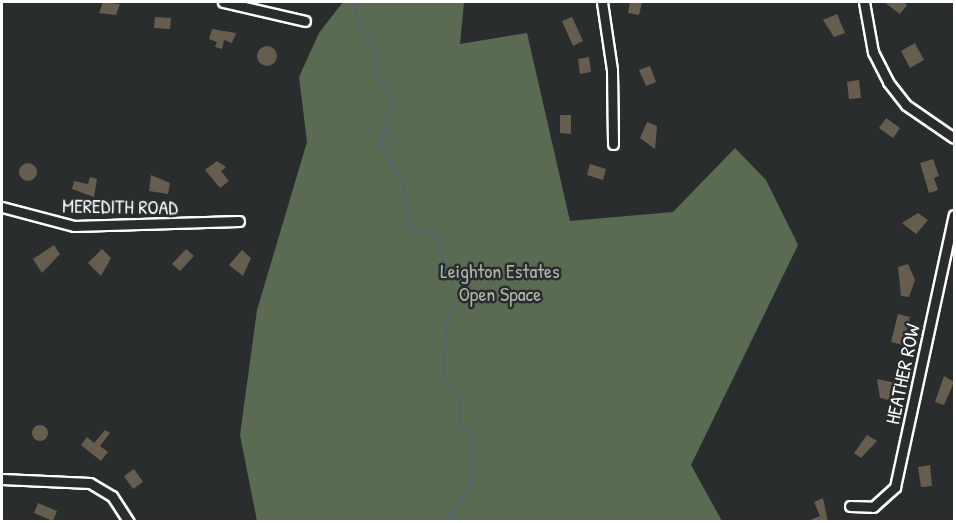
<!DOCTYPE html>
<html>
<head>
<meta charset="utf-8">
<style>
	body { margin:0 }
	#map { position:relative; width:956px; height:523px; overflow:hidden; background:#2a2d2e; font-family:"Patrick Hand",sans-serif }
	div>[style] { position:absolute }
	.green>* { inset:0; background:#5a6a53 }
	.stream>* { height:2px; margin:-1px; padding:0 1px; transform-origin:1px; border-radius:1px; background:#506675 }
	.building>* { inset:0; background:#675d4e }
	.round { border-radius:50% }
	.roads { filter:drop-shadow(2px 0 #fff) drop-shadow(-2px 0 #fff) drop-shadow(0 2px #fff) drop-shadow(0 -2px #fff) }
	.minor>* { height:9px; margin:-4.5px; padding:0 4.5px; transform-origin:4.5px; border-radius:4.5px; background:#2a2d2e }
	span { translate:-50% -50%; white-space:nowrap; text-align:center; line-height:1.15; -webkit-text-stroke:5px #2a2d2e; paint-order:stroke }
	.street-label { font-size:20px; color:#fff }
	.park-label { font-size:20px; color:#acb4a9 }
	.frame { position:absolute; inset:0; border:3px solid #fff; pointer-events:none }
</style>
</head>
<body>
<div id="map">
	<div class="green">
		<i style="clip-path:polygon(343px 2px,464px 2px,460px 44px,527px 33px,570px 221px,673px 212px,735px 148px,766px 180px,798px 245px,691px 465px,722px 521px,257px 521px,240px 435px,257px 310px,307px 142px,299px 77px,319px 33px)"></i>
	</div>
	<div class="stream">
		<i style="left:353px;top:2px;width:28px;rotate:72deg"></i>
		<i style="left:362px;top:29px;width:26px;rotate:54deg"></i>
		<i style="left:377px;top:50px;width:19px;rotate:96deg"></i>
		<i style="left:375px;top:69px;width:38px;rotate:61deg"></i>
		<i style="left:393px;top:102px;width:44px;rotate:105.9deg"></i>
		<i style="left:381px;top:144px;width:49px;rotate:61.9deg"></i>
		<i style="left:404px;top:187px;width:32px;rotate:85deg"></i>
		<i style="left:407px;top:219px;width:10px;rotate:61deg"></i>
		<i style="left:412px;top:228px;width:22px;rotate:10deg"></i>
		<i style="left:434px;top:232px;width:38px;rotate:70deg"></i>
		<i style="left:447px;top:268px;width:31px;rotate:48deg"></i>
		<i style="left:468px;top:291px;width:30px;rotate:131deg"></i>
		<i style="left:448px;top:314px;width:62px;rotate:94.6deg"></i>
		<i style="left:443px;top:376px;width:28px;rotate:52deg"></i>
		<i style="left:460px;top:398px;width:31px;rotate:92deg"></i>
		<i style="left:459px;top:429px;width:14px;rotate:12deg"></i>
		<i style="left:473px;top:432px;width:55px;rotate:92.1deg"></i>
		<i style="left:471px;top:487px;width:44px;rotate:127.6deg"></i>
		<i style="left:445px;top:520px;width:20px;rotate:6deg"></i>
		<i style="left:513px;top:522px;width:9px"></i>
	</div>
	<div class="building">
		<i style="clip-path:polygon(103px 2px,120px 4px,116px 15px,99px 13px)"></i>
		<i style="clip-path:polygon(630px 2px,642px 2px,639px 15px,628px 13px)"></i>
		<i style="clip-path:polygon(884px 2px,903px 2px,907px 5px,900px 14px)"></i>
		<i style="clip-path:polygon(837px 14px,845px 33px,834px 37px,823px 20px)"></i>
		<i style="clip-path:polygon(155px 17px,171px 18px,170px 29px,154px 28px)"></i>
		<i style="clip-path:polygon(572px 17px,583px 41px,573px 46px,562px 21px)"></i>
		<i style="clip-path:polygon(212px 29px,236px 33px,232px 43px,224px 40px,222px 49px,215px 47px,217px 42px,209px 39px)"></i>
		<i style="clip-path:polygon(915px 43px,924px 60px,910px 68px,901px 51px)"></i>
		<i class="round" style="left:257px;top:46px;width:20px;height:20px"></i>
		<i style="clip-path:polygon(589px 57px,591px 72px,580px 74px,578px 59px)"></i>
		<i style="clip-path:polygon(650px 66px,656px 82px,646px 86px,639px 70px)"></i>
		<i style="clip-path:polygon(859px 80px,861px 98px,849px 99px,847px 82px)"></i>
		<i style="clip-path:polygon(560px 115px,571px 115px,571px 134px,560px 133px)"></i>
		<i style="clip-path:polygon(886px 118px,900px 128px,893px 138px,879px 128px)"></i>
		<i style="clip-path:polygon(647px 122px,657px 126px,655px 149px,640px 138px)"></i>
		<i style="clip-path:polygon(933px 159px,939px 176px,934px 178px,938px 190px,929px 193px,920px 163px)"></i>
		<i style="clip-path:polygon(217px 161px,226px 167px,221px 171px,229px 181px,220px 188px,205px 170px)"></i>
		<i class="round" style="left:19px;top:163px;width:18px;height:18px"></i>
		<i style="clip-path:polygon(590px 164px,606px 169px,603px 180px,587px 175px)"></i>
		<i style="clip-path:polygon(151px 175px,170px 183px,168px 194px,149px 191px)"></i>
		<i style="clip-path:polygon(90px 177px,97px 179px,94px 197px,72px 189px,74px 181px,88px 184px)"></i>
		<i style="clip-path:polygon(918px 213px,928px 220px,916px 234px,902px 223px)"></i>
		<i style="clip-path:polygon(54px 245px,60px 254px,42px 273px,33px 259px)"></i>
		<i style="clip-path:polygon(102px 249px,111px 258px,101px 276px,88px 263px)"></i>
		<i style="clip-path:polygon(186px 249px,194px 256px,180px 271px,172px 264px)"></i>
		<i style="clip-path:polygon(242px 250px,251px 258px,243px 276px,229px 265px)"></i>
		<i style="clip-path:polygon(908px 264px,915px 280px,909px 297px,901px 296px,898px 267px)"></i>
		<i style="clip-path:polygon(898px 314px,910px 317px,903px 345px,891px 342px)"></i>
		<i style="clip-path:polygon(944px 376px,954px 382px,944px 405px,935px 402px)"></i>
		<i style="clip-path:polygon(877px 379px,896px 383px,893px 401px,880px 398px)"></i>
		<i class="round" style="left:32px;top:425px;width:16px;height:16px"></i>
		<i style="clip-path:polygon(105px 430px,110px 433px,100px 446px,108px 452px,101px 461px,81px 445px,87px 437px,94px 443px)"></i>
		<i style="clip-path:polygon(867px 435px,877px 441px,861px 458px,854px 453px)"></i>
		<i style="clip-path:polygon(930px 465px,932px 486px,921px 487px,918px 467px)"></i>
		<i style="clip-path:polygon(134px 469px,143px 482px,133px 489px,124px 476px)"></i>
		<i style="clip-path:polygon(823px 498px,828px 522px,806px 522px,820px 516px,814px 502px)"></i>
		<i style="clip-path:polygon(38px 503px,57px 511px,53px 521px,34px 513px)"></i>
	</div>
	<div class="roads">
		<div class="minor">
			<i style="left:223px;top:2px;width:84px;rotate:13deg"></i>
			<i style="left:602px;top:2px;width:69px;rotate:81.6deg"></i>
			<i style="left:612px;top:70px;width:74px;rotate:89.2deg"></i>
			<i style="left:864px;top:2px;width:51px;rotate:79.8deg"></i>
			<i style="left:873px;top:52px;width:34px;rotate:63deg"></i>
			<i style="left:888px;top:82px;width:29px;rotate:52deg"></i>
			<i style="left:906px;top:105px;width:58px;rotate:34.5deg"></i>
			<i style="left:2px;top:207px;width:74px;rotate:14.8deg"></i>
			<i style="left:74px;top:226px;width:165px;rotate:-1.7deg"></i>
			<i style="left:2px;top:479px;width:88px;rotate:2.6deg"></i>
			<i style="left:90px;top:483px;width:26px;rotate:31deg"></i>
			<i style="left:112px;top:496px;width:31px;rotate:57deg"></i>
			<i style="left:850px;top:506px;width:23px;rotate:2deg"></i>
			<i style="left:873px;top:507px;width:30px;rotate:-42deg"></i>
			<i style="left:895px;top:487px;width:278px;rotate:-77.8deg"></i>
		</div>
	</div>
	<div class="street-label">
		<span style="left:120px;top:206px;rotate:1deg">MEREDITH ROAD</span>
		<span style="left:902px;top:374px;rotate:-78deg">HEATHER ROW</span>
	</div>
	<div class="park-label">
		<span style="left:500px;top:282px">Leighton Estates<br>Open Space</span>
	</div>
	<div class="frame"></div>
</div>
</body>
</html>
